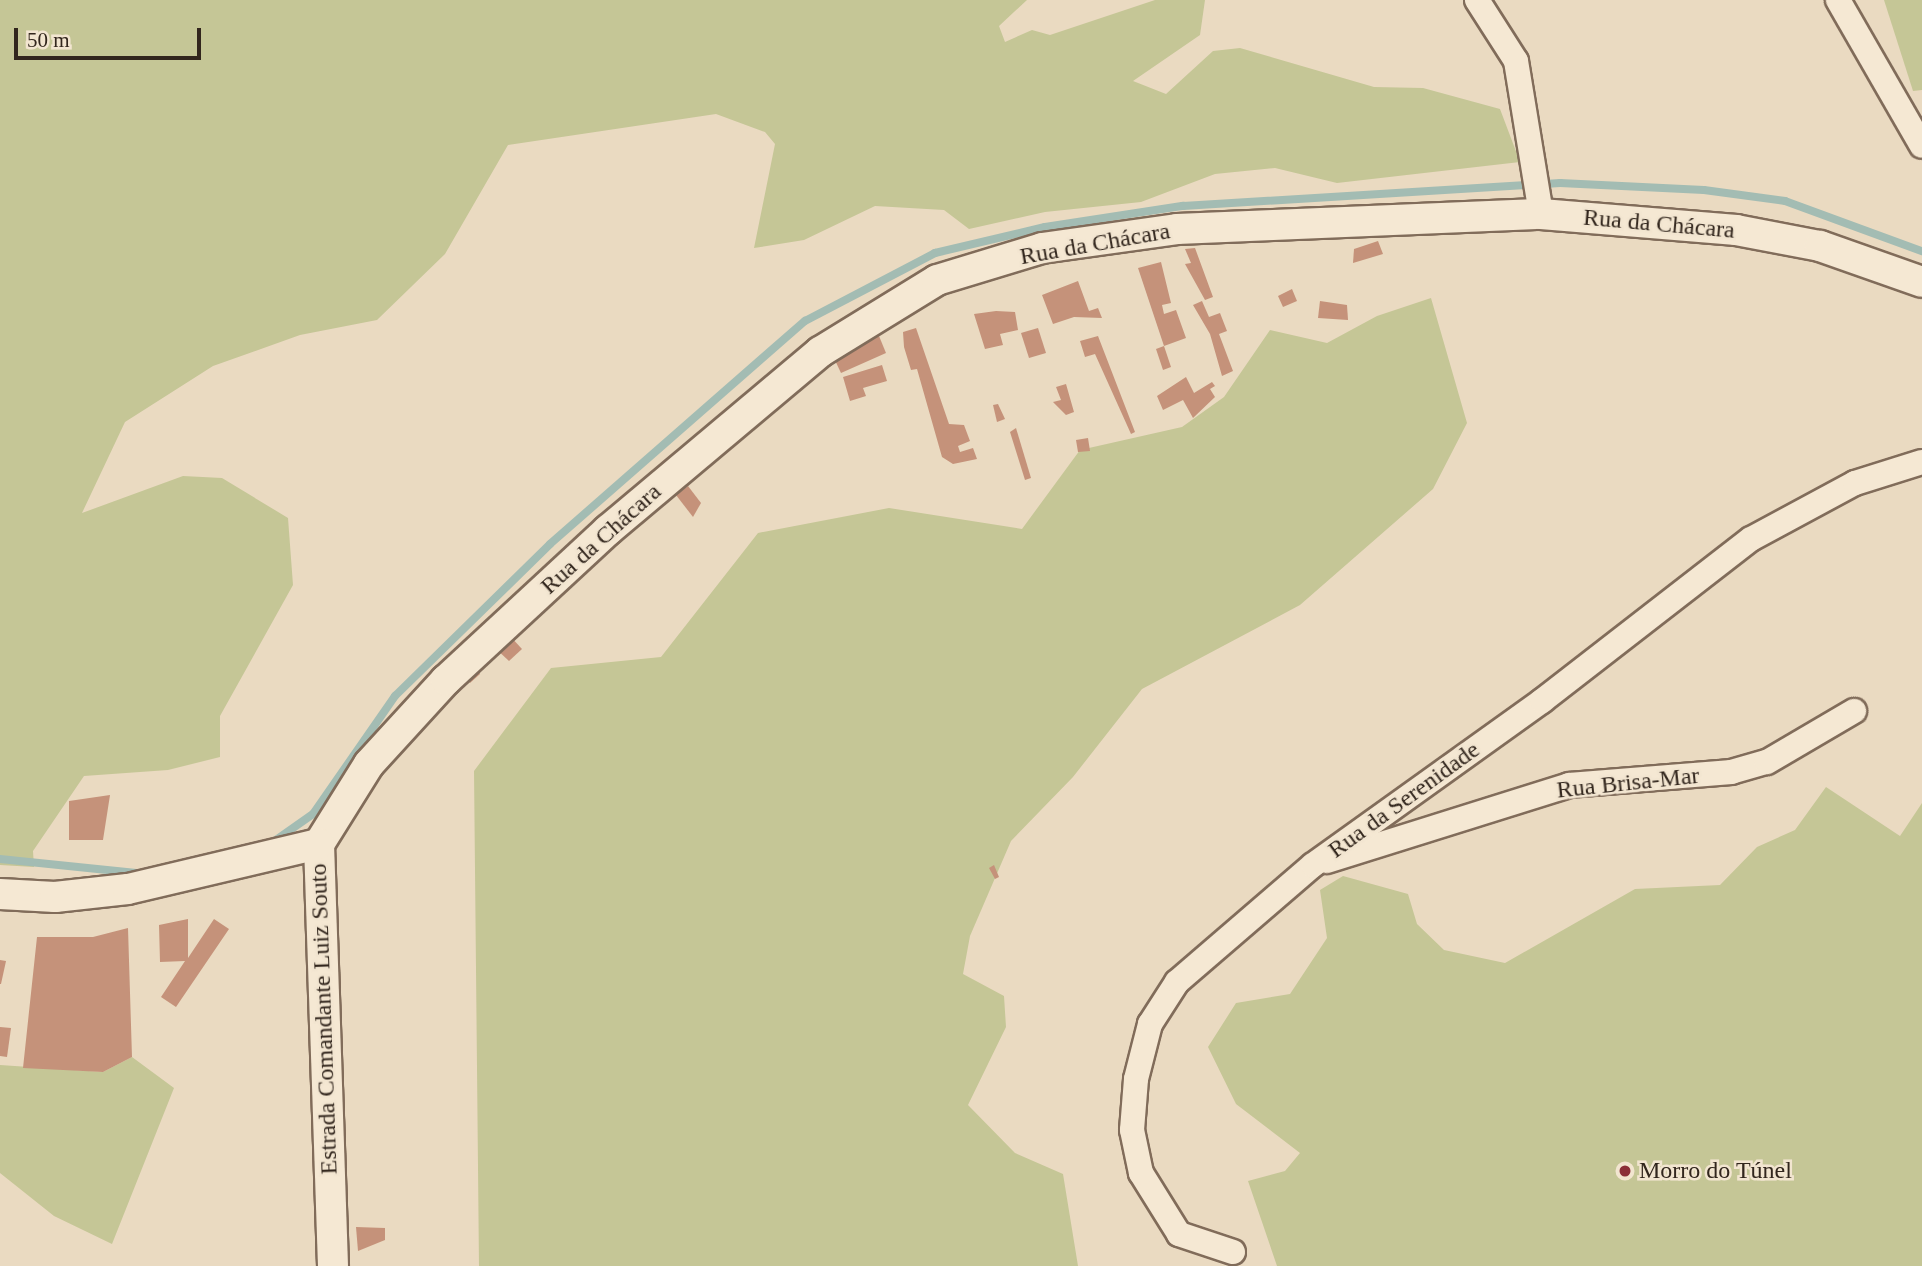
<!DOCTYPE html>
<html>
<head>
<meta charset="utf-8">
<style>
	body { margin:0 }
	#map { position:relative; width:1922px; height:1266px; overflow:hidden; background:#eadac1; font-family:"Times New Roman",serif }
	div>[style] { position:absolute }
	.green>* { inset:0; background:#c5c696 }
	.stream>* { height:8px; margin:-4px; padding:0 4px; transform-origin:4px; border-radius:4px; background:#a3bcb3 }
	.building>* { inset:0; background:#c5927a }
	.roads { filter:drop-shadow(2px 0 #816c5a) drop-shadow(-2px 0 #816c5a) drop-shadow(0 2px #816c5a) drop-shadow(0 -2px #816c5a) }
	.minor>* { height:24px; margin:-12px; padding:0 12px; transform-origin:12px; border-radius:12px; background:#f5e8d3 }
	.tertiary>* { height:30px; margin:-15px; padding:0 15px; transform-origin:15px; border-radius:15px; background:#f5e8d3 }
	.dots>* { width:19px; height:19px; translate:-50% -50%; box-sizing:border-box; border:4px solid #f2e5d0; border-radius:50% }
	span { translate:-50% -50%; white-space:nowrap; text-align:center; line-height:1.15; -webkit-text-stroke:5px #f2e5d0; paint-order:stroke }
	.street-label { font-size:24px; color:#32261d }
	.poi-label { font-size:24px; color:#32261d }
	.left { translate:0 -50%; text-align:left }
	.scale { position:absolute; left:14px; top:28px; width:187px; height:32px; box-sizing:border-box; border:4px solid #32261d; border-top:0; padding-left:9px; font-size:21px; line-height:24px; white-space:nowrap; color:#32261d; -webkit-text-stroke:5px #f2e5d0; paint-order:stroke }
</style>
</head>
<body>
<div id="map">
	<div class="green">
		<i style="clip-path:polygon(0 0,1027px 0,999px 26px,1005px 42px,1032px 30px,1050px 35px,1155px 0,1205px 0,1200px 35px,1133px 81px,1166px 94px,1213px 51px,1240px 48px,1374px 87px,1423px 88px,1500px 109px,1520px 162px,1337px 183px,1275px 168px,1215px 174px,1141px 202px,1045px 212px,969px 229px,944px 210px,875px 206px,804px 240px,754px 248px,775px 144px,765px 132px,716px 114px,508px 145px,445px 254px,377px 320px,300px 335px,213px 366px,125px 422px,82px 513px,183px 476px,222px 478px,288px 518px,293px 585px,220px 716px,220px 757px,168px 770px,84px 776px,33px 851px,34px 867px,0 865px)"></i>
		<i style="clip-path:polygon(1884px 0,1922px 0,1922px 90px,1913px 91px)"></i>
		<i style="clip-path:polygon(1431px 298px,1467px 423px,1433px 489px,1300px 605px,1142px 689px,1073px 777px,1011px 841px,970px 936px,963px 974px,1004px 996px,1006px 1027px,968px 1105px,1015px 1153px,1063px 1174px,1078px 1266px,479px 1266px,474px 771px,551px 668px,661px 657px,758px 533px,889px 508px,1022px 529px,1080px 450px,1182px 427px,1224px 397px,1270px 330px,1327px 343px,1377px 316px)"></i>
		<i style="clip-path:polygon(1826px 787px,1900px 836px,1922px 803px,1922px 1266px,1277px 1266px,1248px 1181px,1285px 1171px,1300px 1153px,1236px 1104px,1208px 1047px,1236px 1003px,1290px 994px,1327px 938px,1320px 890px,1343px 876px,1408px 894px,1417px 924px,1444px 950px,1505px 963px,1635px 889px,1720px 885px,1757px 847px,1795px 830px)"></i>
		<i style="clip-path:polygon(132px 1057px,174px 1088px,112px 1244px,54px 1216px,0 1173px,0 1065px,103px 1072px)"></i>
	</div>
	<div class="stream">
		<i style="left:273px;top:842px;width:49px;rotate:-35deg"></i>
		<i style="left:313px;top:814px;width:144px;rotate:-55.2deg"></i>
		<i style="left:395px;top:696px;width:217px;rotate:-44.4deg"></i>
		<i style="left:550px;top:544px;width:339px;rotate:-41.2deg"></i>
		<i style="left:805px;top:321px;width:147px;rotate:-27.6deg"></i>
		<i style="left:935px;top:253px;width:113px;rotate:-13.3deg"></i>
		<i style="left:1045px;top:227px;width:140px;rotate:-8.7deg"></i>
		<i style="left:1183px;top:206px;width:378px;rotate:-3.5deg"></i>
		<i style="left:1560px;top:183px;width:144px;rotate:2.8deg"></i>
		<i style="left:1704px;top:190px;width:82px;rotate:7.7deg"></i>
		<i style="left:1785px;top:201px;width:146px;rotate:20.1deg"></i>
		<i style="left:0;top:859px;width:137px;rotate:5.9deg"></i>
	</div>
	<div class="building">
		<i style="clip-path:polygon(1378px 241px,1383px 254px,1353px 263px,1354px 249px)"></i>
		<i style="clip-path:polygon(1195px 248px,1213px 297px,1205px 300px,1185px 264px,1191px 263px,1185px 249px)"></i>
		<i style="clip-path:polygon(1161px 262px,1171px 303px,1162px 305px,1164px 314px,1176px 310px,1186px 338px,1164px 346px,1138px 268px)"></i>
		<i style="clip-path:polygon(1078px 281px,1089px 311px,1098px 308px,1102px 318px,1074px 317px,1053px 324px,1042px 295px)"></i>
		<i style="clip-path:polygon(1292px 289px,1297px 301px,1283px 307px,1278px 296px)"></i>
		<i style="clip-path:polygon(1202px 301px,1209px 317px,1220px 313px,1227px 331px,1219px 334px,1233px 371px,1222px 376px,1210px 334px,1193px 305px)"></i>
		<i style="clip-path:polygon(1320px 301px,1347px 305px,1348px 320px,1318px 318px)"></i>
		<i style="clip-path:polygon(996px 311px,1015px 312px,1018px 330px,1000px 334px,1003px 345px,985px 349px,974px 314px)"></i>
		<i style="clip-path:polygon(916px 328px,949px 424px,964px 425px,970px 441px,958px 446px,960px 452px,973px 448px,977px 459px,953px 464px,942px 457px,917px 369px,911px 370px,904px 347px,903px 332px)"></i>
		<i style="clip-path:polygon(1038px 328px,1046px 353px,1029px 358px,1021px 333px)"></i>
		<i style="clip-path:polygon(879px 336px,886px 353px,841px 373px,833px 356px)"></i>
		<i style="clip-path:polygon(1098px 336px,1135px 432px,1131px 434px,1095px 354px,1085px 357px,1080px 341px)"></i>
		<i style="clip-path:polygon(1164px 346px,1171px 367px,1163px 370px,1156px 349px)"></i>
		<i style="clip-path:polygon(882px 365px,887px 381px,863px 388px,866px 396px,850px 401px,843px 377px)"></i>
		<i style="clip-path:polygon(1186px 377px,1194px 393px,1212px 382px,1215px 386px,1210px 389px,1215px 397px,1193px 418px,1183px 400px,1163px 410px,1157px 396px)"></i>
		<i style="clip-path:polygon(1066px 384px,1074px 412px,1066px 415px,1053px 402px,1061px 400px,1056px 387px)"></i>
		<i style="clip-path:polygon(998px 404px,1005px 419px,997px 422px,993px 405px)"></i>
		<i style="clip-path:polygon(1016px 428px,1031px 478px,1025px 480px,1010px 432px)"></i>
		<i style="clip-path:polygon(1088px 438px,1090px 451px,1078px 452px,1076px 440px)"></i>
		<i style="clip-path:polygon(688px 486px,701px 503px,693px 517px,676px 495px)"></i>
		<i style="clip-path:polygon(509px 635px,522px 649px,509px 661px,495px 648px)"></i>
		<i style="clip-path:polygon(475px 665px,480px 674px,470px 683px,464px 675px)"></i>
		<i style="clip-path:polygon(110px 795px,103px 840px,69px 840px,69px 801px)"></i>
		<i style="clip-path:polygon(994px 865px,999px 877px,995px 879px,989px 868px)"></i>
		<i style="clip-path:polygon(188px 919px,188px 958px,214px 919px,229px 929px,176px 1007px,161px 997px,185px 961px,160px 962px,159px 925px)"></i>
		<i style="clip-path:polygon(128px 928px,132px 1057px,103px 1072px,23px 1068px,37px 937px,93px 937px)"></i>
		<i style="clip-path:polygon(0 960px,6px 961px,1px 984px,0 984px)"></i>
		<i style="clip-path:polygon(0 1027px,11px 1028px,7px 1057px,0 1056px)"></i>
		<i style="clip-path:polygon(356px 1227px,385px 1228px,385px 1240px,358px 1251px)"></i>
	</div>
	<div class="roads">
		<div class="minor">
			<i style="left:1477px;top:0;width:72px;rotate:57.4deg"></i>
			<i style="left:1516px;top:61px;width:155px;rotate:80.7deg"></i>
			<i style="left:1838px;top:0;width:168px;rotate:60.1deg"></i>
			<i style="left:1327px;top:861px;width:254px;rotate:-17.4deg"></i>
			<i style="left:1569px;top:785px;width:163px;rotate:-4.6deg"></i>
			<i style="left:1731px;top:772px;width:37px;rotate:-16deg"></i>
			<i style="left:1767px;top:762px;width:101px;rotate:-30.4deg"></i>
			<i style="left:1233px;top:1252px;width:57px;rotate:-161.6deg"></i>
			<i style="left:1179px;top:1234px;width:72px;rotate:-121.9deg"></i>
			<i style="left:1141px;top:1173px;width:44px;rotate:-101.8deg"></i>
			<i style="left:1132px;top:1130px;width:51px;rotate:-85.5deg"></i>
			<i style="left:1136px;top:1079px;width:57px;rotate:-75.7deg"></i>
			<i style="left:1150px;top:1024px;width:50px;rotate:-57.3deg"></i>
			<i style="left:1177px;top:982px;width:179px;rotate:-40.7deg"></i>
			<i style="left:1313px;top:865px;width:282px;rotate:-35.6deg"></i>
			<i style="left:1542px;top:701px;width:264px;rotate:-37.8deg"></i>
			<i style="left:1751px;top:539px;width:118px;rotate:-28.3deg"></i>
			<i style="left:1855px;top:483px;width:70px;rotate:-17.4deg"></i>
		</div>
		<div class="tertiary">
			<i style="left:319px;top:844px;width:94px;rotate:-58deg"></i>
			<i style="left:369px;top:764px;width:114px;rotate:-47.5deg"></i>
			<i style="left:446px;top:680px;width:221px;rotate:-42.8deg"></i>
			<i style="left:608px;top:530px;width:277px;rotate:-40deg"></i>
			<i style="left:820px;top:352px;width:137px;rotate:-31.6deg"></i>
			<i style="left:937px;top:280px;width:110px;rotate:-16.9deg"></i>
			<i style="left:1042px;top:248px;width:136px;rotate:-8deg"></i>
			<i style="left:1177px;top:229px;width:364px;rotate:-2.4deg"></i>
			<i style="left:1541px;top:214px;width:196px;rotate:4.7deg"></i>
			<i style="left:1736px;top:230px;width:86px;rotate:10.8deg"></i>
			<i style="left:1820px;top:246px;width:108px;rotate:19.4deg"></i>
			<i style="left:319px;top:844px;width:422px;rotate:88.1deg"></i>
			<i style="left:0;top:894px;width:55px;rotate:3.1deg"></i>
			<i style="left:55px;top:897px;width:73px;rotate:-6.3deg"></i>
			<i style="left:128px;top:889px;width:196px;rotate:-13.3deg"></i>
		</div>
	</div>
	<div class="dots">
		<i style="left:1625px;top:1171px;background:#8b2f38"></i>
	</div>
	<div class="street-label">
		<span style="left:1659px;top:224px;rotate:5deg">Rua da Chácara</span>
		<span style="left:1095px;top:244px;rotate:-10deg">Rua da Chácara</span>
		<span style="left:601px;top:539px;rotate:-42deg">Rua da Chácara</span>
		<span style="left:1628px;top:783px;rotate:-6deg">Rua Brisa-Mar</span>
		<span style="left:1404px;top:800px;rotate:-36deg">Rua da Serenidade</span>
		<span style="left:324px;top:1019px;rotate:-92deg">Estrada Comandante Luiz Souto</span>
	</div>
	<div class="poi-label">
		<span class="left" style="left:1639px;top:1171px">Morro do Túnel</span>
	</div>
	<div class="scale">50 m</div>
</div>
</body>
</html>
